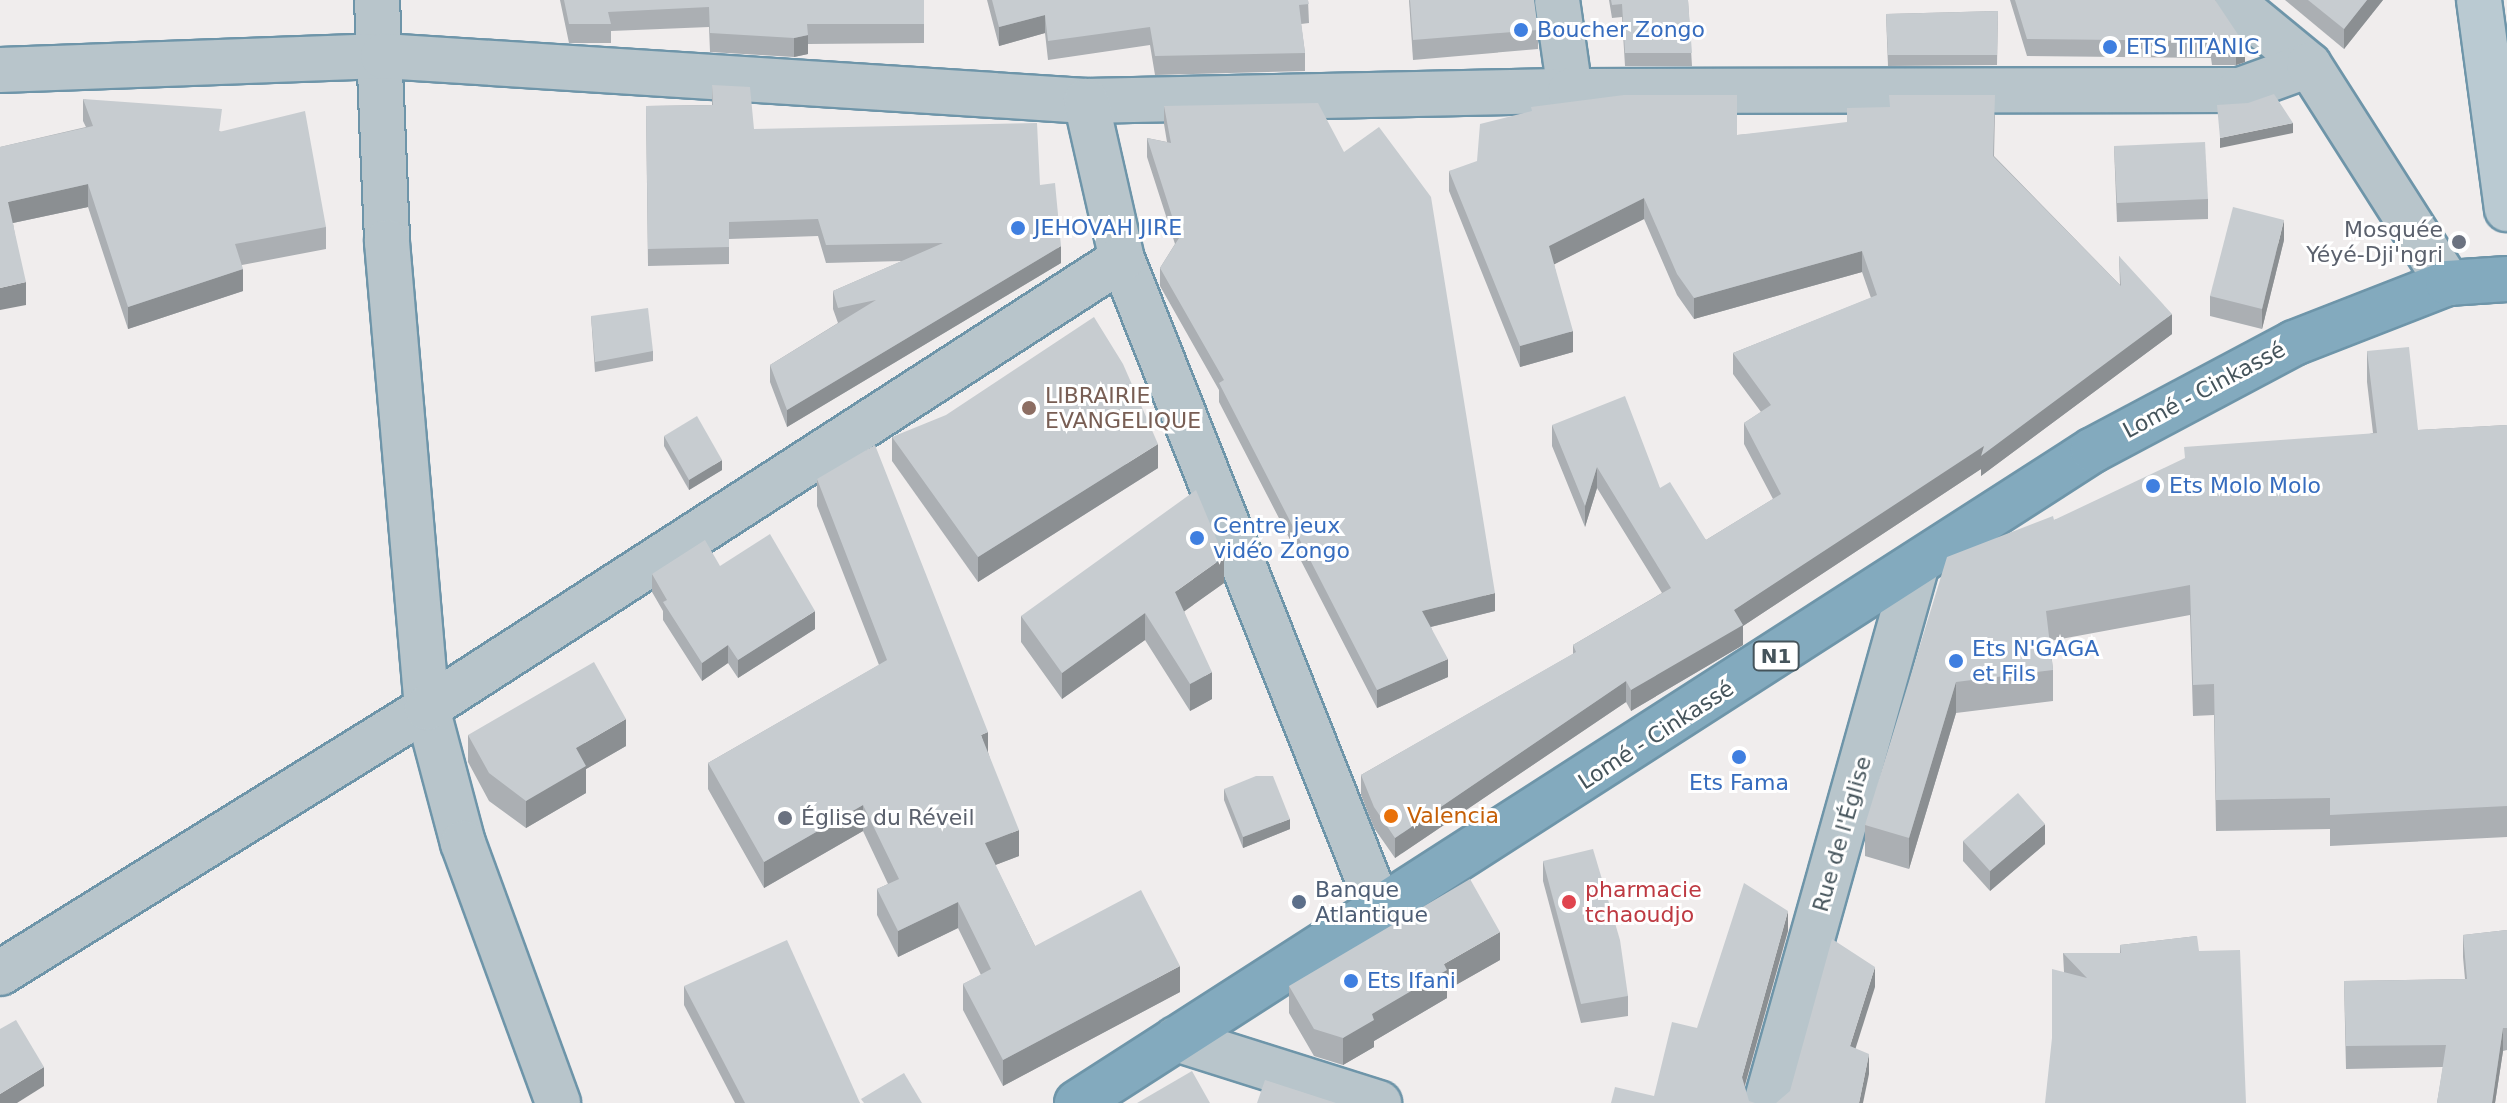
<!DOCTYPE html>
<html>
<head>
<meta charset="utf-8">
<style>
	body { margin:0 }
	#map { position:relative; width:2507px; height:1103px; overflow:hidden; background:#f0eded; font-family:"DejaVu Sans",sans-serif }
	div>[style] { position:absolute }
	.roads { filter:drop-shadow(2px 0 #6e95a9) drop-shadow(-2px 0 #6e95a9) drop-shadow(0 2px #6e95a9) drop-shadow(0 -2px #6e95a9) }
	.street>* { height:44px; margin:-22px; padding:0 22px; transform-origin:22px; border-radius:22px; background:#b8c5cb }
	.secondary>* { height:44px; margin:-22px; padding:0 22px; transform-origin:22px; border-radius:22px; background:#bacad2 }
	.highway>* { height:44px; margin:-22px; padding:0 22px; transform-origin:22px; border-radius:22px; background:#83aabe }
	.wall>* { inset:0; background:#abafb3 }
	.shaded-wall>* { inset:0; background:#8b8f92 }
	.building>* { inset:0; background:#c7ccd0 }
	.dots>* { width:22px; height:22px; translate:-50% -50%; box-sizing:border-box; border:4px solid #fff; border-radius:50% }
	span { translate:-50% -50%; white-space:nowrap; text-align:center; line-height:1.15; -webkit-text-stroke:6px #fff; paint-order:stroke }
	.shield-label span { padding:2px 6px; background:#fff; border:2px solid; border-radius:6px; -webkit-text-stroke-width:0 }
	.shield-label { font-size:20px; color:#45545b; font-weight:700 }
	.shop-label { font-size:22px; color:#366cbe }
	.left { translate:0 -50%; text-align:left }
	.worship-label { font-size:22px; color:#5b616d }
	.right { translate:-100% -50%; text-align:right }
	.street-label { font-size:22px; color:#45545b }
	.education-label { font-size:22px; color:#785e54 }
	.food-label { font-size:22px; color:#c56008 }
	.service-label { font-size:22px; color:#4e5e75 }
	.health-label { font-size:22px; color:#be3a42 }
</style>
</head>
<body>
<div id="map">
	<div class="roads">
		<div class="street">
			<i style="left:377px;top:0;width:242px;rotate:87.6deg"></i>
			<i style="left:387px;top:242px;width:468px;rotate:85.1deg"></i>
			<i style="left:427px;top:708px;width:140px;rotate:75.1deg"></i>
			<i style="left:463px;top:843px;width:277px;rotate:69.9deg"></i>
			<i style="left:1557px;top:0;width:92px;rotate:81.9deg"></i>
			<i style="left:2230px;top:0;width:102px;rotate:39.4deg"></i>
			<i style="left:0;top:70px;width:383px;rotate:-2.1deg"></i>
			<i style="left:383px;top:56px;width:704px;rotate:3.66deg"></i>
			<i style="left:1086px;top:101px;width:484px;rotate:-1.2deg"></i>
			<i style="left:1570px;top:91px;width:670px;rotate:-0.09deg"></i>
			<i style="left:2240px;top:90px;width:73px;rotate:-19.9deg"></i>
			<i style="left:2309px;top:65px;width:259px;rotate:57.5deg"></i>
			<i style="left:1086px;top:101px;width:162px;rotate:77.2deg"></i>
			<i style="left:1122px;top:259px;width:700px;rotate:68.38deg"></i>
			<i style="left:0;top:973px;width:503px;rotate:-31.82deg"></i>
			<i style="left:427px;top:708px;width:827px;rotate:-32.86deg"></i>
			<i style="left:1176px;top:1039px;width:213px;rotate:17.5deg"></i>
			<i style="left:1766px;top:1103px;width:560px;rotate:-74.35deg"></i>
		</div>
		<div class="secondary">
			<i style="left:2479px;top:0;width:211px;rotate:82.4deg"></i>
		</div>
		<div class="highway">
			<i style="left:1077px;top:1103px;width:1208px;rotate:-32.73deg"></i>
			<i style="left:2093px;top:450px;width:228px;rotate:-28deg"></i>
			<i style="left:2294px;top:343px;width:165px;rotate:-21.3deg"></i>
			<i style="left:2448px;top:283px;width:59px;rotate:-3.9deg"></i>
		</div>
	</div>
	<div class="wall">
		<i style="clip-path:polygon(560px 0,924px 0,924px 43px,808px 44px,808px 54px,794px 57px,710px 52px,709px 27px,611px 31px,611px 43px,569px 43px)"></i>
		<i style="clip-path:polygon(987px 0,1308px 0,1309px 23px,1301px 24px,1305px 53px,1305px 71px,1155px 75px,1150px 45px,1048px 60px,1045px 33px,999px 46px)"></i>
		<i style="clip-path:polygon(1409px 0,1538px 30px,1538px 49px,1413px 60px)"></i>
		<i style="clip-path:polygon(1609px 0,1688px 0,1692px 66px,1625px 66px,1622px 17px,1612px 18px)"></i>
		<i style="clip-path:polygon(2010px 0,2215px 0,2245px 62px,2236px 65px,2212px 65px,2211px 58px,2027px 56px)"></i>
		<i style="clip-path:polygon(2285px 0,2383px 0,2344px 49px)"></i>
		<i style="clip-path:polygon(1998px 11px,1997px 65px,1888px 66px,1886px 14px)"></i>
		<i style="clip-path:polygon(712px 85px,754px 129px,1040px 185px,1061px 263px,787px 427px,770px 382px,770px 365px,838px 323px,833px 309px,833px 291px,902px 261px,826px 263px,818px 236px,729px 239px,729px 264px,648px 266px,646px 106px,712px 105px)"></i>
		<i style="clip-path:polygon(83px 99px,222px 132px,326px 227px,326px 249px,242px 265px,243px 291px,128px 329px,88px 207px,13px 223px,26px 305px,0 147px,86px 127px,83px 121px)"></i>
		<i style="clip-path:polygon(1164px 106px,1495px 611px,1431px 627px,1448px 677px,1377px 708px,1219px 402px,1219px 390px,1160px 286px,1160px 268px,1175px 244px,1147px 157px,1147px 138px,1167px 142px,1164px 124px)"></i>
		<i style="clip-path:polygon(1995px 115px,1994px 156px,2120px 285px,2119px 256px,2172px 334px,1981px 476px,1981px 469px,1743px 626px,1743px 645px,1631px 711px,1626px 702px,1395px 858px,1374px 828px,1361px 795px,1361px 775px,1573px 654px,1573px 645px,1662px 593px,1597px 488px,1585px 527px,1552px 446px,1552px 425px,1660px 488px,1706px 540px,1773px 499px,1744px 444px,1744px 423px,1761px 412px,1733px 374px,1733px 353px,1871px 298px,1862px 272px,1694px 319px,1677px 295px,1644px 219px,1554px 264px,1573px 352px,1520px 367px,1449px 191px,1449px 171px,1737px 135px)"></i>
		<i style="clip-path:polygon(2114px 146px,2208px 199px,2208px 219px,2117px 222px)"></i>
		<i style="clip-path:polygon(2284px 240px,2262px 329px,2210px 316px,2210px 296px)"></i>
		<i style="clip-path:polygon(591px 316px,653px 351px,653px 361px,595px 372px)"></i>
		<i style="clip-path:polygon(2367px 351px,2418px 430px,2507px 425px,2507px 837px,2330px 846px,2330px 829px,2216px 831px,2214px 715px,2193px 716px,2190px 615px,2050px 641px,2053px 670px,2053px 701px,1956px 713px,1909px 869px,1865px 856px,1865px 825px,2054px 520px,2373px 433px,2367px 382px)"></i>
		<i style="clip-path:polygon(664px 436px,722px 470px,689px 490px,664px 446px)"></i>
		<i style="clip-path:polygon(892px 437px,1158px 468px,978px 582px,892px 461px)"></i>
		<i style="clip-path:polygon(817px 479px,988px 752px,1019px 856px,995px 865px,1035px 946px,1180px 992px,1003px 1086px,963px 1010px,963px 984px,981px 975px,958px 928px,898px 957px,877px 915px,877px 889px,888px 884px,863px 831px,764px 888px,708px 789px,708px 763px,879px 665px,817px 506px)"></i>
		<i style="clip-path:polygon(720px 566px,815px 629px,738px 678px,728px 663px,702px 681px,663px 620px,663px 611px,652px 592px,652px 574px)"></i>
		<i style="clip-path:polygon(1224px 583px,1184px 611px,1212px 699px,1190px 711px,1145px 640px,1062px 699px,1021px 642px,1021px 616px)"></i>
		<i style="clip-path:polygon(468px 735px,626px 746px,586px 769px,586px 793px,526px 828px,489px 801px,468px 762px)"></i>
		<i style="clip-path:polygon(1224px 789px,1290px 829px,1243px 848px,1224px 800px)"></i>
		<i style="clip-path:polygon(1963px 841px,2045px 844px,1990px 891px,1963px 861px)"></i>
		<i style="clip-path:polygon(1543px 861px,1628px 996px,1628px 1016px,1581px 1023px,1543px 881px)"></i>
		<i style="clip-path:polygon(2507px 930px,2507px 1050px,2503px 1051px,2495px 1103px,2437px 1103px,2443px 1067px,2346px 1069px,2344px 981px,2465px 979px,2463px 957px,2463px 935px)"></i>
		<i style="clip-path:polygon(2197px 936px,2052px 1039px,2064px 972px,2063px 953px,2120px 953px,2120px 945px)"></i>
		<i style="clip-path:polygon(1500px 960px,1447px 990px,1447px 998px,1374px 1041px,1374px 1047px,1343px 1065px,1314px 1056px,1289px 1013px,1289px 986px)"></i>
		<i style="clip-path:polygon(684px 986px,860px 1103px,735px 1103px,684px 1005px)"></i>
	</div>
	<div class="shaded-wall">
		<i style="clip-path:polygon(2367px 0,2383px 0,2344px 49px,2344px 29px)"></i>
		<i style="clip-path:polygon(1045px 15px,1045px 33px,999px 46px,999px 27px)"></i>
		<i style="clip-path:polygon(808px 35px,808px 54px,794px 57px,794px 38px)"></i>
		<i style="clip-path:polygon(2245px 45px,2245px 62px,2236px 65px,2236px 48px)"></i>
		<i style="clip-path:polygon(2293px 123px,2293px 133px,2220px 148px,2220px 138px)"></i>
		<i style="clip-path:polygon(88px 184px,88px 207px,8px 224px,8px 202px)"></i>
		<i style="clip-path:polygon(1644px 198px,1644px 219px,1549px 267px,1549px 246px)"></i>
		<i style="clip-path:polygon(2284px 220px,2284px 240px,2262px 329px,2262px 309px)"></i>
		<i style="clip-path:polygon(1061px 246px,1061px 263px,787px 427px,787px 410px)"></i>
		<i style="clip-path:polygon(1862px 251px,1862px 272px,1694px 319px,1694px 298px)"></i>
		<i style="clip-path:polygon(243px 269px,243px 291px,128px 329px,128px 307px)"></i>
		<i style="clip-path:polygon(26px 282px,26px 305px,0 310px,0 288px)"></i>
		<i style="clip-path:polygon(2172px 314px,2172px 334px,1981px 476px,1981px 469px,1743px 626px,1743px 645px,1631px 711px,1631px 690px,1734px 610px)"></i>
		<i style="clip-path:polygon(1573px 331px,1573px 352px,1520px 367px,1520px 346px)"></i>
		<i style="clip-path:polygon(1158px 444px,1158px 468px,978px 582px,978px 557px)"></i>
		<i style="clip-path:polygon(722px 460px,722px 470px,689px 490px,689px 480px)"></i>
		<i style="clip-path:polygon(1597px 467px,1597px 488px,1585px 527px,1585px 506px)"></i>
		<i style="clip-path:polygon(1224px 557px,1224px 583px,1175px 618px,1175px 592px)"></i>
		<i style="clip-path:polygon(1495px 593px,1495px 611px,1422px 629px,1422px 611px)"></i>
		<i style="clip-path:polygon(815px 611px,815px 629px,738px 678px,738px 660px)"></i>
		<i style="clip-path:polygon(1145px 613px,1145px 640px,1062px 699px,1062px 673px)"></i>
		<i style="clip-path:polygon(728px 645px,728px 663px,702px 681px,702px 663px)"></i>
		<i style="clip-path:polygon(1448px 659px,1448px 677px,1377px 708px,1377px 690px)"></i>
		<i style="clip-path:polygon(1212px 672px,1212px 699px,1190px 711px,1190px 684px)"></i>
		<i style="clip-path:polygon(1626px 681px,1626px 702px,1395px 858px,1395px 838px)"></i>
		<i style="clip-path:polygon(1956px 682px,1956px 713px,1909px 869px,1909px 838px)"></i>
		<i style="clip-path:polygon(626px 719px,626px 746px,586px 769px,586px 793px,526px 828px,526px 801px,576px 748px)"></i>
		<i style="clip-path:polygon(988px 732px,988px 758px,981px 735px)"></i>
		<i style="clip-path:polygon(863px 805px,863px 831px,764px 888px,764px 862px)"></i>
		<i style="clip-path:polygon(1290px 819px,1290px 829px,1243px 848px,1243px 837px)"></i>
		<i style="clip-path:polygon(2045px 824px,2045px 844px,1990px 891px,1990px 871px)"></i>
		<i style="clip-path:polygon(1019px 830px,1019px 856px,985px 869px,985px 843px)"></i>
		<i style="clip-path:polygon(958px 902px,958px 928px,898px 957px,898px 931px)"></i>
		<i style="clip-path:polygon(1788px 911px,1788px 931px,1742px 1096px,1742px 1077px)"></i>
		<i style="clip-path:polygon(1500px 932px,1500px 960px,1447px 990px,1447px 998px,1374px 1041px,1374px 1047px,1343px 1065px,1343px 1038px,1372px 1014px,1444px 964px)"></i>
		<i style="clip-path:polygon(1180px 966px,1180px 992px,1003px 1086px,1003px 1060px)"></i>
		<i style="clip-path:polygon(1875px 967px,1875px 987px,1850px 1066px,1850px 1046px)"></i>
		<i style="clip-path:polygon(2503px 1028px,2503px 1051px,2495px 1103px,2492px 1103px)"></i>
		<i style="clip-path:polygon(1869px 1054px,1869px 1074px,1863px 1103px,1859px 1103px)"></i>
		<i style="clip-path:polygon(44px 1067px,44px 1086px,17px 1103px,0 1103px,0 1094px)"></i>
	</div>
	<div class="building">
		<i style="clip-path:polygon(564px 0,924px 0,924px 24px,807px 24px,808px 35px,794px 38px,710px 33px,709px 7px,608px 12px,611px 24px,569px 24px)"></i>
		<i style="clip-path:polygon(992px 0,1308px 0,1309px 4px,1299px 5px,1305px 53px,1155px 56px,1150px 27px,1048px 41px,1045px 15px,999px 27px)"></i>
		<i style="clip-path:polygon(1410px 0,1534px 0,1538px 30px,1413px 40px)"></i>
		<i style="clip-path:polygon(1611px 0,1688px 0,1692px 53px,1625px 53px,1622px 4px,1612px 5px)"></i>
		<i style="clip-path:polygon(2015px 0,2215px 0,2245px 45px,2236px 48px,2212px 48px,2211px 41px,2027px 39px)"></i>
		<i style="clip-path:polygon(2308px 0,2367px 0,2344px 29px)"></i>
		<i style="clip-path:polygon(1998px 11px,1997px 55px,1888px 55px,1886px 14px)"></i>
		<i style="clip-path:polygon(712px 85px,750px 87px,754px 129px,1037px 123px,1040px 185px,1055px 183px,1061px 246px,787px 410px,770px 365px,876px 300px,838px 308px,833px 291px,943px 243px,826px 245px,818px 219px,729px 222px,729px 247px,648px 249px,646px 106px,713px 105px)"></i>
		<i style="clip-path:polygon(2274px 94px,2293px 123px,2220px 138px,2217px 105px,2248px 103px)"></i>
		<i style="clip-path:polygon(1624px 95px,1737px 95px,1737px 135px,1847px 122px,1847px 108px,1890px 107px,1889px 95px,1995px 95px,1993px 156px,2121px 286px,2119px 256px,2172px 314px,1981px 456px,1984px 446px,1734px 610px,1743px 625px,1631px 690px,1626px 681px,1395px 838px,1374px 807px,1361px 775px,1576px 652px,1573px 645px,1671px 588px,1597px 467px,1585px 506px,1552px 425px,1625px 396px,1660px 488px,1670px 482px,1706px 540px,1781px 494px,1744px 423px,1771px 405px,1733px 353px,1877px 295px,1862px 251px,1694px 298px,1677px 274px,1644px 198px,1549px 246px,1573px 331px,1520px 346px,1449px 171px,1477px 161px,1480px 124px,1532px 111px,1531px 107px)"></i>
		<i style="clip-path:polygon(83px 99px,222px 109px,219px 132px,305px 111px,326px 227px,235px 244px,243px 269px,128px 307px,88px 184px,8px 202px,26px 282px,0 288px,0 147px,93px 126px)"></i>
		<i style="clip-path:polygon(1318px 103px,1344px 152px,1379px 127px,1431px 197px,1495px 593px,1422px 611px,1448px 659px,1377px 690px,1219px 383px,1224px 380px,1160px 268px,1179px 238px,1147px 138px,1171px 143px,1164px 106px)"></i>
		<i style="clip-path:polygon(2205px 142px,2208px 199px,2117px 203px,2114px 146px)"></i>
		<i style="clip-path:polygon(2233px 207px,2284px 220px,2262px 309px,2210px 296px)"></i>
		<i style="clip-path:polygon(648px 308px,653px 351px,595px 362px,591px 316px)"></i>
		<i style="clip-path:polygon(1094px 317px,1123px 364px,1158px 444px,978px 557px,892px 437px,946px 415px)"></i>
		<i style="clip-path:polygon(2409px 347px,2418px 430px,2507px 425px,2507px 806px,2330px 815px,2330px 798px,2216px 800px,2214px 684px,2193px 685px,2190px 585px,2046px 611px,2053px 670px,1956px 682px,1909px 838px,1865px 825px,1947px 557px,2053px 516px,2054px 520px,2185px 458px,2184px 447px,2377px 433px,2367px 351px)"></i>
		<i style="clip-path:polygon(697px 416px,722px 460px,689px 480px,664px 436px)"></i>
		<i style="clip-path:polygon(875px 445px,988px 732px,981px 735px,1019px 830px,985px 843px,1035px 946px,1141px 890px,1180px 966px,1003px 1060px,963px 984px,991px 969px,958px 902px,898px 931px,877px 889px,899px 879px,863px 805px,764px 862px,708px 763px,887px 660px,817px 479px)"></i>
		<i style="clip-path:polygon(1196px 490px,1224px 557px,1175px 592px,1212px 672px,1190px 684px,1145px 613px,1062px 673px,1021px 616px)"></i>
		<i style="clip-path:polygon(770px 534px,815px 611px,738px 660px,728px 645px,702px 663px,663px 602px,667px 600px,652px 574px,705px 540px,720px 566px)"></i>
		<i style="clip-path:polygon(594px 662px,626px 719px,576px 748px,586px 766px,526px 801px,489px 773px,468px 735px)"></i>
		<i style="clip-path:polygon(1256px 776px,1273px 776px,1290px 819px,1243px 837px,1224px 789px)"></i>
		<i style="clip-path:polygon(2018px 793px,2045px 824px,1990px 871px,1963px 841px)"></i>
		<i style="clip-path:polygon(1593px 849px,1620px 940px,1628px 996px,1581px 1004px,1543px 861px)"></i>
		<i style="clip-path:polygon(1470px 879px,1500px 932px,1444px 964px,1447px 970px,1372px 1014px,1374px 1020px,1343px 1038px,1314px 1029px,1289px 986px)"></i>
		<i style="clip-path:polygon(1744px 883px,1788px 911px,1742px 1077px,1749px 1101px,1755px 1103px,1611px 1103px,1615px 1087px,1654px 1096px,1672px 1022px,1697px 1028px)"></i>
		<i style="clip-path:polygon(2507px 930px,2507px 1028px,2503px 1028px,2492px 1103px,2437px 1103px,2446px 1045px,2346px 1046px,2344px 981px,2467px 979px,2463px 935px)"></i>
		<i style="clip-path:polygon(2197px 936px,2199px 951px,2240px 950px,2246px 1103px,2045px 1103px,2052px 1038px,2052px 969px,2087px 978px,2063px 953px,2121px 953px,2120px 945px)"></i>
		<i style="clip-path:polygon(1832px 939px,1875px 967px,1850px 1046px,1869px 1054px,1859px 1103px,1776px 1103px,1790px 1091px)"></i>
		<i style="clip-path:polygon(787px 940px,860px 1103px,745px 1103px,684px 986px)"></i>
		<i style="clip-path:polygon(16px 1020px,44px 1067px,0 1094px,0 1029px)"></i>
		<i style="clip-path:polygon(1192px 1071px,1210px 1103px,1137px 1103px)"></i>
		<i style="clip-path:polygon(904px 1073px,922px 1103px,864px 1103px,861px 1099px)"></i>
		<i style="clip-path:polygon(1265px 1080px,1336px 1103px,1257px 1103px)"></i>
	</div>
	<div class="dots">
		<i style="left:1521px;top:30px;background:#3f7fe0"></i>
		<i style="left:2110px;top:47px;background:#3f7fe0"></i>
		<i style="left:1018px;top:228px;background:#3f7fe0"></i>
		<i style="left:2459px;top:242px;background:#6b7280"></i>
		<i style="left:1029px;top:408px;background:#8d6e63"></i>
		<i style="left:2153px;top:486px;background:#3f7fe0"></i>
		<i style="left:1197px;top:538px;background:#3f7fe0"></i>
		<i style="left:1956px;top:661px;background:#3f7fe0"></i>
		<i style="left:1739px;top:757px;background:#3f7fe0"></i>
		<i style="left:1391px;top:816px;background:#e8710a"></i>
		<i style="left:785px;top:818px;background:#6b7280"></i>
		<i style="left:1299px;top:902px;background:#5c6f8a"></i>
		<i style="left:1569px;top:902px;background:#e0444e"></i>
		<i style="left:1351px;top:981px;background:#3f7fe0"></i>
	</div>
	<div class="shield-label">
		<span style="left:1776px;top:656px">N1</span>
	</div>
	<div class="shop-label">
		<span class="left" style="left:1537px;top:30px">Boucher Zongo</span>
		<span class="left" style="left:2126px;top:47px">ETS TITANIC</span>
		<span class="left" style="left:1034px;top:228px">JEHOVAH JIRE</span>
		<span class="left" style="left:2169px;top:486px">Ets Molo Molo</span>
		<span class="left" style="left:1213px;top:538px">Centre jeux<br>vidéo Zongo</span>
		<span class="left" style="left:1972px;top:661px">Ets N'GAGA<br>et Fils</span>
		<span style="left:1739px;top:783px">Ets Fama</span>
		<span class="left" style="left:1367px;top:981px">Ets Ifani</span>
	</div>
	<div class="worship-label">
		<span class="right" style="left:2443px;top:242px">Mosquée<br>Yéyé-Dji'ngri</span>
		<span class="left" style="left:801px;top:818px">Église du Réveil</span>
	</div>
	<div class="street-label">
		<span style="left:2204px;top:390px;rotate:-28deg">Lomé - Cinkassé</span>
		<span style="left:1656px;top:735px;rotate:-33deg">Lomé - Cinkassé</span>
		<span style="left:1842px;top:834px;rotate:-74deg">Rue de l'Église</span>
	</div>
	<div class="education-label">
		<span class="left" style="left:1045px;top:408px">LIBRAIRIE<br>EVANGELIQUE</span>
	</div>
	<div class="food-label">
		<span class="left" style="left:1407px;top:816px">Valencia</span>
	</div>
	<div class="service-label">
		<span class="left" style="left:1315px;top:902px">Banque<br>Atlantique</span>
	</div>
	<div class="health-label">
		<span class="left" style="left:1585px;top:902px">pharmacie<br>tchaoudjo</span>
	</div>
</div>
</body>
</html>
